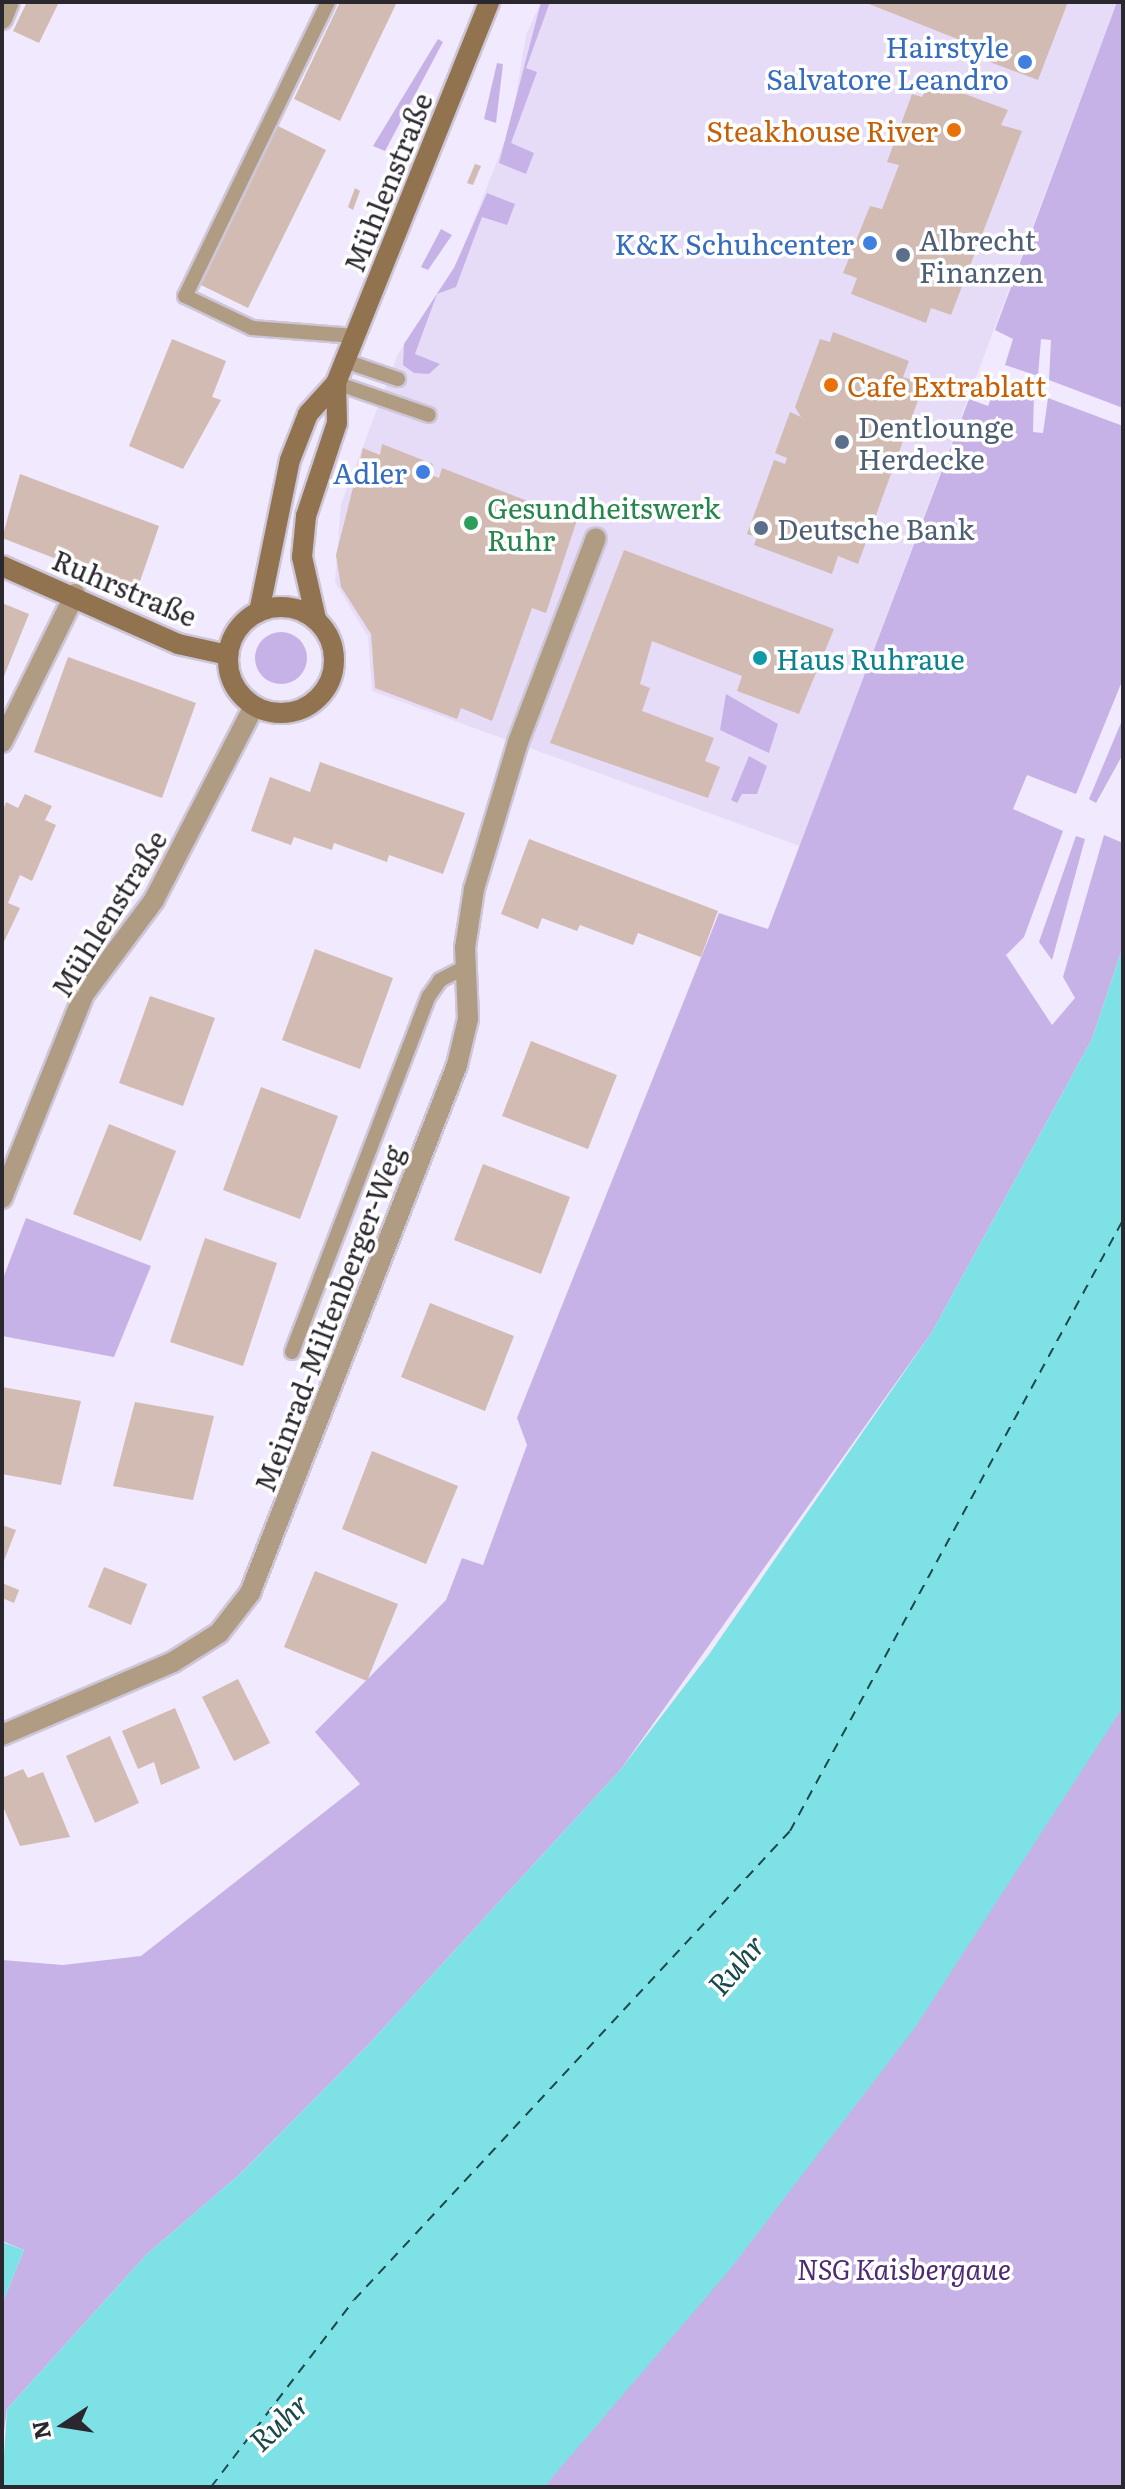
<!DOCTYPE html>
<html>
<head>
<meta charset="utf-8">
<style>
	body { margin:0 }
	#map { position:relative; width:1125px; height:2489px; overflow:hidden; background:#f1e9fd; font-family:Literata,serif }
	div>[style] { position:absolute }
	.built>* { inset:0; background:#e7dcf8 }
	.green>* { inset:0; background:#c7b2e7 }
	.round { border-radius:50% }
	.water>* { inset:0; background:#7ee1e5 }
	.ferry>* { height:2px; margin-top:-1px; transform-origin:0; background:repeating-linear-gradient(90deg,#1b494b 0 10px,transparent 0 18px) }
	.building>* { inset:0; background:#d2bbb2 }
	.roads { filter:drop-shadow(2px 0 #cdc6d8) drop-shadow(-2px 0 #cdc6d8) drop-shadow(0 2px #cdc6d8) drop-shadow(0 -2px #cdc6d8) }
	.service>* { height:14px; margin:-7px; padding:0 7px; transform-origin:7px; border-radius:7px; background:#b09b83 }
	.minor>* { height:20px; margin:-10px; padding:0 10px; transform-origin:10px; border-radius:10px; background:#b09b83 }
	.secondary>* { height:20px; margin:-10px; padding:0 10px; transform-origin:10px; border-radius:10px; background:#91734f }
	.secondary>.ring { margin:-10px; padding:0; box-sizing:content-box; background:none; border:20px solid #91734f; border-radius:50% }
	.dots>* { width:22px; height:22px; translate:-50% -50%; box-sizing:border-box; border:4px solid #fff; border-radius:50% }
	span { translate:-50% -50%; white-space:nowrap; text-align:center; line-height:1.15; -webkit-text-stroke:7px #fff; paint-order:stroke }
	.shop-label { font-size:28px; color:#366cbe }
	.right { translate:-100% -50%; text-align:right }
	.food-label { font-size:28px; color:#c56008 }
	.left { translate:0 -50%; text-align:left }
	.street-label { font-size:28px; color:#2a272f }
	.service-label { font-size:28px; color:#4e5e75 }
	.leisure-label { font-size:28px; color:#27864d }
	.culture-label { font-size:28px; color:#0d838f }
	.park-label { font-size:28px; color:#4e2a74; font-style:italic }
	.water-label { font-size:30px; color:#1b494b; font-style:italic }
	.frame { position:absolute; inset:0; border:4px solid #2a272f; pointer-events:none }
	.north { position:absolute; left:24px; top:2385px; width:80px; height:80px; -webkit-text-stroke:6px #fff; paint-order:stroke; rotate:258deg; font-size:22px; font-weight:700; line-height:32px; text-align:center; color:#2a272f }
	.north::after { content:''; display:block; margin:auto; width:28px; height:36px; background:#2a272f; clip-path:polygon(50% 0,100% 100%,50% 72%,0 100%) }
</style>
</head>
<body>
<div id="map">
	<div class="built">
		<i style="clip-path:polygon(541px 2px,1117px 2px,800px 846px,372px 691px,368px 637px,335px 582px,341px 504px,398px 354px,459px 259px,511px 125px,526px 35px)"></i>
	</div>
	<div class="green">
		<i style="clip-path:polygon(541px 2px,550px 2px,526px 68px,537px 72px,511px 143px,534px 153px,526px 174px,499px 163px)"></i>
		<i style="clip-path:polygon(1117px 2px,1123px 2px,1123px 408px,1049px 380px,1051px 340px,1041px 339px,1038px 376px,1005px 365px,1013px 339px,995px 330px)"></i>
		<i style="clip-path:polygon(438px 39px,443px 42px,385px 151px,373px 146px)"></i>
		<i style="clip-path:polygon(497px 63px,503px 64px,496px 123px,484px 119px)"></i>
		<i style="clip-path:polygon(487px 193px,515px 204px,507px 225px,482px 217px,456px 287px,437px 294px,415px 354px,440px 364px,429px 374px,414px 373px,403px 365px,404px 344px,454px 268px)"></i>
		<i style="clip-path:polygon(441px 229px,452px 235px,428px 270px,421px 267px)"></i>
		<i style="clip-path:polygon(998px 381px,1034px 393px,1033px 432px,1043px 433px,1048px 398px,1123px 426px,1123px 679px,1076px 794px,1027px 775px,1013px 809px,1063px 831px,1024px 937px,1006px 955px,1052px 1025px,1075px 998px,1063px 977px,1104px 835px,1123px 843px,1123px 946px,1092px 1039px,932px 1332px,621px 1769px,368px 2045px,240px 2174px,147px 2254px,7px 2409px,2px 2446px,2px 2304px,24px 2250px,2px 2241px,2px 1960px,63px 1965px,141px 1956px,360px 1784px,315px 1732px,446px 1600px,462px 1558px,483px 1565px,527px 1445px,517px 1418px,719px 913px,768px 929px,969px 399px,988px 406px)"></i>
		<i class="round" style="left:255px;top:632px;width:52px;height:52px"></i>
		<i style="clip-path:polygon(726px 694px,778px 724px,769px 753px,720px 730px)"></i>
		<i style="clip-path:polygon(1123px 718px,1123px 754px,1096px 803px,1089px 799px)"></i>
		<i style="clip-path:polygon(749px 756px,767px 766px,757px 794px,742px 794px,737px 803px,731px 800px)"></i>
		<i style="clip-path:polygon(1076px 836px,1085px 839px,1052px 960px,1039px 942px)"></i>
		<i style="clip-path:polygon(26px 1218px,151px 1266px,114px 1357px,2px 1336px,2px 1281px)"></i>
		<i style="clip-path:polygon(1123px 1628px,1123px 2487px,409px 2487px)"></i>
	</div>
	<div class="water">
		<i style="clip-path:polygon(1123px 946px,1123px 1707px,914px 2029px,727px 2273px,544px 2487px,2px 2487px,7px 2409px,147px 2254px,240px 2174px,368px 2045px,621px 1769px,710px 1653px,932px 1332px,1092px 1039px)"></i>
		<i style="clip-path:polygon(2px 2242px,24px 2250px,2px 2304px)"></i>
	</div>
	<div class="ferry">
		<i style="left:211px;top:2487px;width:235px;rotate:-52.6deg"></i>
		<i style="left:354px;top:2300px;width:640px;rotate:-47.09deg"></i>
		<i style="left:790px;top:1831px;width:696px;rotate:-61.41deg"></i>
	</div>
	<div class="building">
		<i style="clip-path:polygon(27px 2px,59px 2px,39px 43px,13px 31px)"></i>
		<i style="clip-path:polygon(340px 2px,397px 2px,340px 121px,294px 99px)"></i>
		<i style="clip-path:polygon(864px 2px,1068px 2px,1038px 80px,987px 61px,990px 52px)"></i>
		<i style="clip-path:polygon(930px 81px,1008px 110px,1001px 125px,1022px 131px,951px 315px,931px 308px,926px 323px,851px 294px,857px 278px,843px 273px,870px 206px,882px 209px,899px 165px,887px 162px,912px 94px,922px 97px)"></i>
		<i style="clip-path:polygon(278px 126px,326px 150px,248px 308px,201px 285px)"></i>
		<i style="clip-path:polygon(475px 164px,481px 166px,473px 185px,467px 183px)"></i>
		<i style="clip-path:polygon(355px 188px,360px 191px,353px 210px,348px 207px)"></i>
		<i style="clip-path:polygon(833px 332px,909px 361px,903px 377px,924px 384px,858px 564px,838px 556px,832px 574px,754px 545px,757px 537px,747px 534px,774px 460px,785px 464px,787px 458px,775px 453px,790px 412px,801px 417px,795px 407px,820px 339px,830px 342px)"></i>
		<i style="clip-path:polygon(172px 339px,226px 361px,212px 397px,221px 400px,183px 469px,129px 446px)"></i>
		<i style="clip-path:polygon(382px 444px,433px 464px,429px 474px,439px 478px,442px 468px,577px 520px,546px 613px,532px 608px,492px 721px,461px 708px,457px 719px,375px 688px,371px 634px,341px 587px,336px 555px,363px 448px,380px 455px)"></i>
		<i style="clip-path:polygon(20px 474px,159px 526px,137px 590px,2px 538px)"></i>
		<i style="clip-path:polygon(624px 550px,834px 629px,799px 714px,737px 691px,742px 676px,652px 641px,640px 684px,650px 688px,642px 711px,714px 738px,705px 761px,720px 767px,708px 798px,550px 743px)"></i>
		<i style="clip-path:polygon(2px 603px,29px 614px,2px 681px)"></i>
		<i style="clip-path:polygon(68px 657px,196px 703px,162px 798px,34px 752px)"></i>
		<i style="clip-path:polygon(320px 762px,465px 813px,443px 874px,389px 855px,387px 862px,334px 843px,332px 850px,294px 837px,291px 845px,251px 831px,270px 777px,310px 792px)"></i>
		<i style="clip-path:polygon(25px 794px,52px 806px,45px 820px,56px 825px,32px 881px,20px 875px,8px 903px,20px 908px,2px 946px,2px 813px,6px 802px,18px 808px)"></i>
		<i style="clip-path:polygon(529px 839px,718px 911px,701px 957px,638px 933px,633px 945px,580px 925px,577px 931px,542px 918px,538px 929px,501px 914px)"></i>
		<i style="clip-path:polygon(315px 949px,393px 978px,360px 1069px,282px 1040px)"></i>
		<i style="clip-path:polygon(150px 996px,215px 1018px,183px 1106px,119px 1083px)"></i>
		<i style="clip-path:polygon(531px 1041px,617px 1075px,588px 1149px,502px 1116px)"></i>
		<i style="clip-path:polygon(261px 1087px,338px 1116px,300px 1219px,223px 1190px)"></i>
		<i style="clip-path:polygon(109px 1124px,176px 1151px,141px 1241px,73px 1214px)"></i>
		<i style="clip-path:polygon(483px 1164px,570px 1197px,541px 1274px,454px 1240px)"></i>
		<i style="clip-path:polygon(205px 1238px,277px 1263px,243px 1366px,170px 1342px)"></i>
		<i style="clip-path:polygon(430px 1303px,514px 1336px,485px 1411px,401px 1377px)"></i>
		<i style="clip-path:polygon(2px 1387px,81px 1401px,61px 1485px,2px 1474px)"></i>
		<i style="clip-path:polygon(135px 1402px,214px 1416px,193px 1500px,113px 1486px)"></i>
		<i style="clip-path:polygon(372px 1451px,458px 1486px,426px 1564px,342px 1529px)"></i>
		<i style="clip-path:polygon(2px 1525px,16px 1530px,2px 1566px)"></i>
		<i style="clip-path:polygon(104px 1567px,147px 1584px,131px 1625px,88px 1607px)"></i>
		<i style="clip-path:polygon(315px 1571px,398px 1604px,367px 1681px,284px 1647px)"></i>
		<i style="clip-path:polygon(2px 1583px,19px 1590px,14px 1603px,2px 1598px)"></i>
		<i style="clip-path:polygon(238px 1679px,270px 1743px,234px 1761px,202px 1697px)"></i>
		<i style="clip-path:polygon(175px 1708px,200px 1768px,161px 1785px,154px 1762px,138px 1769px,122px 1731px)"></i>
		<i style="clip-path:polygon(110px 1736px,139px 1803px,95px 1823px,66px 1756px)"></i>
		<i style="clip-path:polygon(23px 1769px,28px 1778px,43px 1772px,70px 1837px,20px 1846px,2px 1804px,2px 1778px)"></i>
	</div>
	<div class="roads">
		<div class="service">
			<i style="left:328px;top:2px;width:327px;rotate:115.9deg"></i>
			<i style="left:185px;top:296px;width:74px;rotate:25.5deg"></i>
			<i style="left:252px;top:328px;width:103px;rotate:4.4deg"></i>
			<i style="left:345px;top:361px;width:56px;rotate:18.8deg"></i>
			<i style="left:336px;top:383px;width:98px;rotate:19deg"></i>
			<i style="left:292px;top:1352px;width:381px;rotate:-69deg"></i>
			<i style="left:429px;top:996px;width:19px;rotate:-55deg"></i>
			<i style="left:440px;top:980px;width:30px;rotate:-27deg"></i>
		</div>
		<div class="minor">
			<i style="left:2px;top:19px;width:18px;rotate:-68deg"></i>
			<i style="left:2px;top:742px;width:165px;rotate:-63.7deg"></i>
			<i style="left:2px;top:1198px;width:220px;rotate:-68.1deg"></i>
			<i style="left:84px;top:994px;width:117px;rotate:-53.3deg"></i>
			<i style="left:154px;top:900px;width:218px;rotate:-62.7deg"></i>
			<i style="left:2px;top:1735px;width:186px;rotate:-23.1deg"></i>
			<i style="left:173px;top:1662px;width:54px;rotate:-32.2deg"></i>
			<i style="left:219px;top:1633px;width:51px;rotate:-52.2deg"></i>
			<i style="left:250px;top:1593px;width:567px;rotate:-68.59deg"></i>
			<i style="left:457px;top:1065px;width:47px;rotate:-76.6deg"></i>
			<i style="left:468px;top:1019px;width:71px;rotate:-92.4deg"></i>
			<i style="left:465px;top:948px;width:60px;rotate:-81.3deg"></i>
			<i style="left:474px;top:889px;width:153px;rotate:-73.3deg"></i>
			<i style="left:518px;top:742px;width:218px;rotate:-69.1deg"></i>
		</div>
		<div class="secondary">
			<i style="left:2px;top:566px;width:193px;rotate:23.9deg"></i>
			<i style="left:178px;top:644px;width:51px;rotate:12.4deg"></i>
			<i class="ring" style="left:228px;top:607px;width:86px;height:86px"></i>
			<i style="left:259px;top:612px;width:155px;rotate:-78.5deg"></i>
			<i style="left:290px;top:460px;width:49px;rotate:-68.6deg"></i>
			<i style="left:308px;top:414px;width:42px;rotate:-47.9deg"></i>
			<i style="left:336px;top:383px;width:411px;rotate:-68.1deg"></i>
			<i style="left:316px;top:619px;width:64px;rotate:-102.7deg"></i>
			<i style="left:302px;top:557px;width:41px;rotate:-84.4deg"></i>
			<i style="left:306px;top:516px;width:98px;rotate:-71.6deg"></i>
			<i style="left:337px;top:423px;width:40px;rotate:-91.4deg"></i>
		</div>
	</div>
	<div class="dots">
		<i style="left:1025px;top:62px;background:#3f7fe0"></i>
		<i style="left:954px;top:130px;background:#e8710a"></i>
		<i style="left:870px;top:243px;background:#3f7fe0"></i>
		<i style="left:903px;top:255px;background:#5c6f8a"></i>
		<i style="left:831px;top:385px;background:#e8710a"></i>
		<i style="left:842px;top:442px;background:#5c6f8a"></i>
		<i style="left:423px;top:472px;background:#3f7fe0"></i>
		<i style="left:471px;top:523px;background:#2e9e5b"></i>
		<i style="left:761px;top:528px;background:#5c6f8a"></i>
		<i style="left:760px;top:658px;background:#0f9aa8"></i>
	</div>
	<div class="shop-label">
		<span class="right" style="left:1009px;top:62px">Hairstyle<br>Salvatore Leandro</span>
		<span class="right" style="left:854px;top:243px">K&amp;K Schuhcenter</span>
		<span class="right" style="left:407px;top:472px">Adler</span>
	</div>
	<div class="food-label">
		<span class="right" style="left:938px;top:130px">Steakhouse River</span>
		<span class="left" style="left:847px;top:385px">Cafe Extrablatt</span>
	</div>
	<div class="street-label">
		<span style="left:387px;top:182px;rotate:-68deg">Mühlenstraße</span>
		<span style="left:125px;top:587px;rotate:23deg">Ruhrstraße</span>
		<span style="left:108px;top:913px;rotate:-58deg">Mühlenstraße</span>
		<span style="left:328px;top:1318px;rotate:-69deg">Meinrad-Miltenberger-Weg</span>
	</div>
	<div class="service-label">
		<span class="left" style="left:919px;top:255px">Albrecht<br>Finanzen</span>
		<span class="left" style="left:858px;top:442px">Dentlounge<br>Herdecke</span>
		<span class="left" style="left:777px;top:528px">Deutsche Bank</span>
	</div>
	<div class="leisure-label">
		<span class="left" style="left:487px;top:523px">Gesundheitswerk<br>Ruhr</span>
	</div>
	<div class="culture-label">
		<span class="left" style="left:776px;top:658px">Haus Ruhraue</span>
	</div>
	<div class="park-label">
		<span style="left:904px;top:2268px">NSG Kaisbergaue</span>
	</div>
	<div class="water-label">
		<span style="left:735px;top:1964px;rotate:-49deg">Ruhr</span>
		<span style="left:278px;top:2421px;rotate:-43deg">Ruhr</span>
	</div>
	<div class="frame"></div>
	<div class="north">N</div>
</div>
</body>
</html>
